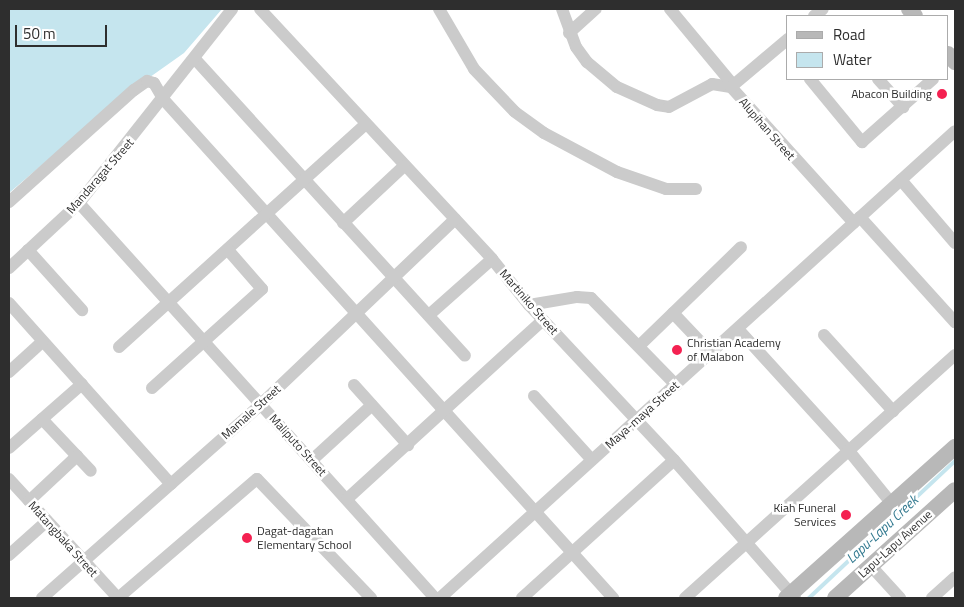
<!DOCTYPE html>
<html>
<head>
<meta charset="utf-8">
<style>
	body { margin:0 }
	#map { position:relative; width:964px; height:607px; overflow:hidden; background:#fff; font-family:"Titillium Web",sans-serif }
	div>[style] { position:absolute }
	.water>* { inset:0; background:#c5e5ee }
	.stream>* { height:4px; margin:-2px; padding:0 2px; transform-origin:2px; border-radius:2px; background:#c5e5ee }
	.street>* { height:12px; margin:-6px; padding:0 6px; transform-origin:6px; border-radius:6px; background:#cbcbcb }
	.secondary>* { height:16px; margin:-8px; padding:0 8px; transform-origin:8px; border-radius:8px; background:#b8b8b8 }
	.dots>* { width:14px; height:14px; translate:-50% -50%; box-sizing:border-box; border:2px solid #fff; border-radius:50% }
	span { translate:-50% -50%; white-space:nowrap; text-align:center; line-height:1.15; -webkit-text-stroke:5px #fff; paint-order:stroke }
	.poi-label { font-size:12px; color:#2e2e2e }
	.right { translate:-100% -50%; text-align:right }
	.left { translate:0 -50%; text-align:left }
	.street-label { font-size:12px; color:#2e2e2e }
	.water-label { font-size:14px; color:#337a90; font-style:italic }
	.frame { position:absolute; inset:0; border:10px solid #2e2e2e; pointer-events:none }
	.legend { position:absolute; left:786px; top:15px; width:162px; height:65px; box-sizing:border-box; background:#fff; border:1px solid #ababab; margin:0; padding:6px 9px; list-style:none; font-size:15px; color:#2e2e2e }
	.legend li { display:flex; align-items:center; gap:10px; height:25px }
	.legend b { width:25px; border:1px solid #ababab }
	.scale { position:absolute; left:15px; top:25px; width:92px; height:22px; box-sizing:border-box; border:2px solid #2e2e2e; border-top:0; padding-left:6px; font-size:15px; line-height:18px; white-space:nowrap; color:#2e2e2e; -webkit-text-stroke:4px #fff; paint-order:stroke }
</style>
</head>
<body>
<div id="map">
	<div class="water">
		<i style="clip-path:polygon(9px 9px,222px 9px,184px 53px,119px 99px,9px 193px)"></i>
	</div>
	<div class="stream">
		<i style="left:809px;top:598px;width:200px;rotate:-43.2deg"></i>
	</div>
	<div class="street">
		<i style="left:260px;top:9px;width:341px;rotate:47.1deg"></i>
		<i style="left:492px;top:259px;width:59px;rotate:51.2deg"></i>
		<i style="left:529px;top:305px;width:212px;rotate:46.9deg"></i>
		<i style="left:674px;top:460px;width:184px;rotate:48.8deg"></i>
		<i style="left:439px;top:9px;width:69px;rotate:59.7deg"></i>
		<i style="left:474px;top:69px;width:59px;rotate:46.4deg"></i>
		<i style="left:515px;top:112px;width:36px;rotate:36deg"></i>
		<i style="left:544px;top:133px;width:83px;rotate:28.1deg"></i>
		<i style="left:617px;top:172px;width:52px;rotate:19.1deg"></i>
		<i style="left:666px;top:189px;width:30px"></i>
		<i style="left:562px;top:9px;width:40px;rotate:69.8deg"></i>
		<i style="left:576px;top:47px;width:19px;rotate:54deg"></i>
		<i style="left:587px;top:62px;width:39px;rotate:40deg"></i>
		<i style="left:617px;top:87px;width:44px;rotate:24.2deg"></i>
		<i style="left:657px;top:105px;width:12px;rotate:9deg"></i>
		<i style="left:669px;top:107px;width:49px;rotate:-28.1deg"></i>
		<i style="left:712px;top:84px;width:19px;rotate:9deg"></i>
		<i style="left:731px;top:87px;width:183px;rotate:47.9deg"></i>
		<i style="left:670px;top:9px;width:99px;rotate:50.3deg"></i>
		<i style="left:814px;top:16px;width:11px;rotate:-38deg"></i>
		<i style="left:569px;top:33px;width:36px;rotate:-42deg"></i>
		<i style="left:195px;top:59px;width:401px;rotate:47.7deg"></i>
		<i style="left:810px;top:79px;width:82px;rotate:50.5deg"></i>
		<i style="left:862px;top:142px;width:95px;rotate:-41.6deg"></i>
		<i style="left:878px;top:79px;width:38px;rotate:48deg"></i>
		<i style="left:731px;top:87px;width:75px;rotate:-40.1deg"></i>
		<i style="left:901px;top:180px;width:83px;rotate:49.4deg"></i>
		<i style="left:9px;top:202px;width:168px;rotate:-41.9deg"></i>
		<i style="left:134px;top:90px;width:16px;rotate:-35deg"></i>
		<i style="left:147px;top:81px;width:7px;rotate:16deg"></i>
		<i style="left:154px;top:83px;width:20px;rotate:60deg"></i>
		<i style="left:164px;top:100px;width:671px;rotate:47.96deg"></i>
		<i style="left:79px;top:203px;width:532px;rotate:47.97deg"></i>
		<i style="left:860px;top:217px;width:142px;rotate:47.9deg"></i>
		<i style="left:343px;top:223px;width:83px;rotate:-43.1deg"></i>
		<i style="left:28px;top:250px;width:81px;rotate:48deg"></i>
		<i style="left:9px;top:268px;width:96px;rotate:-42.9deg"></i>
		<i style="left:79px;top:203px;width:247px;rotate:-51.7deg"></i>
		<i style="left:9px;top:303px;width:243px;rotate:48.2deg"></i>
		<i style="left:529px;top:305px;width:49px;rotate:-9.5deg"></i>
		<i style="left:577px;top:297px;width:14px;rotate:4deg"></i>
		<i style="left:591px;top:298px;width:122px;rotate:45.7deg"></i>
		<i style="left:673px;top:313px;width:55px;rotate:46.5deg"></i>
		<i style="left:429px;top:315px;width:84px;rotate:-41.6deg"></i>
		<i style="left:738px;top:329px;width:165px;rotate:47.7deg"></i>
		<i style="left:849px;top:451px;width:68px;rotate:50.9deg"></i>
		<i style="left:824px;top:335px;width:103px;rotate:47.8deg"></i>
		<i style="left:639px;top:346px;width:142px;rotate:-44.1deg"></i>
		<i style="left:119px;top:347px;width:331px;rotate:-42.1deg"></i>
		<i style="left:9px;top:372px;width:45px;rotate:-42.3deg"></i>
		<i style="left:354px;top:385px;width:81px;rotate:48deg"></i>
		<i style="left:152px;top:388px;width:148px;rotate:-42deg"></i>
		<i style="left:262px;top:289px;width:52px;rotate:-131.1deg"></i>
		<i style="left:534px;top:396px;width:86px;rotate:47.8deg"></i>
		<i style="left:42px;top:419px;width:71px;rotate:46.7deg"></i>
		<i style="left:9px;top:448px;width:97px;rotate:-41.2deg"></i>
		<i style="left:312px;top:460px;width:81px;rotate:-42.5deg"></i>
		<i style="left:9px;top:479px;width:161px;rotate:47.5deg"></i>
		<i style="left:347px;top:499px;width:265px;rotate:-42.4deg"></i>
		<i style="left:29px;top:501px;width:66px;rotate:-43.2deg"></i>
		<i style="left:9px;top:555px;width:51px;rotate:-41.8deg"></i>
		<i style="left:870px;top:565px;width:45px;rotate:47.7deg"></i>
		<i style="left:42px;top:598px;width:293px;rotate:-41.5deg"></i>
		<i style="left:261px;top:404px;width:268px;rotate:-43.6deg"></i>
		<i style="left:118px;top:598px;width:183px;rotate:-40.6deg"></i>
		<i style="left:257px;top:479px;width:165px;rotate:46.2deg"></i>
		<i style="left:440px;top:598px;width:695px;rotate:-42.2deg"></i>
		<i style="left:522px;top:598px;width:205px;rotate:-42.2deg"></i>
		<i style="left:685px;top:598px;width:363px;rotate:-42deg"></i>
		<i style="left:932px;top:598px;width:31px;rotate:-42deg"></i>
	</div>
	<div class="secondary">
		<i style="left:909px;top:9px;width:9px;rotate:49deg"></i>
		<i style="left:948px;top:54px;width:11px;rotate:49deg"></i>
		<i style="left:786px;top:598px;width:227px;rotate:-41.8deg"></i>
		<i style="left:835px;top:598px;width:161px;rotate:-42deg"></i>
	</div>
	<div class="dots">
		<i style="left:942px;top:94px;background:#f42151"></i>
		<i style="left:677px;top:350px;background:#f42151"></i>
		<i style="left:846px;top:515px;background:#f42151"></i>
		<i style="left:247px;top:538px;background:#f42151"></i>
	</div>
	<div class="poi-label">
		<span class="right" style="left:932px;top:94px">Abacon Building</span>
		<span class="left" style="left:687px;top:350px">Christian Academy<br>of Malabon</span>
		<span class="right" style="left:836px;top:515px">Kiah Funeral<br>Services</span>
		<span class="left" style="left:257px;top:538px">Dagat-dagatan<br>Elementary School</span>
	</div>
	<div class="street-label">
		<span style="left:767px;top:129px;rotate:49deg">Alupihan Street</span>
		<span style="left:100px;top:176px;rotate:-49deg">Mandaragat Street</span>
		<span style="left:529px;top:302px;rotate:49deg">Martiniko Street</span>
		<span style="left:251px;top:412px;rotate:-42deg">Mamale Street</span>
		<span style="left:642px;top:415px;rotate:-42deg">Maya-maya Street</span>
		<span style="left:298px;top:445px;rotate:48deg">Maliputo Street</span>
		<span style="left:63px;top:539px;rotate:48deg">Matangbaka Street</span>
		<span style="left:895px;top:544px;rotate:-42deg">Lapu-Lapu Avenue</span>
	</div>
	<div class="water-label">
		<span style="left:882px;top:529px;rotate:-43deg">Lapu-Lapu Creek</span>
	</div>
	<div class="frame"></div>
	<ul class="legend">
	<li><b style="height:6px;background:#b8b8b8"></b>Road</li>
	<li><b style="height:14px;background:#c5e5ee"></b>Water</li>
	</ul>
	<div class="scale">50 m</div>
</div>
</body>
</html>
